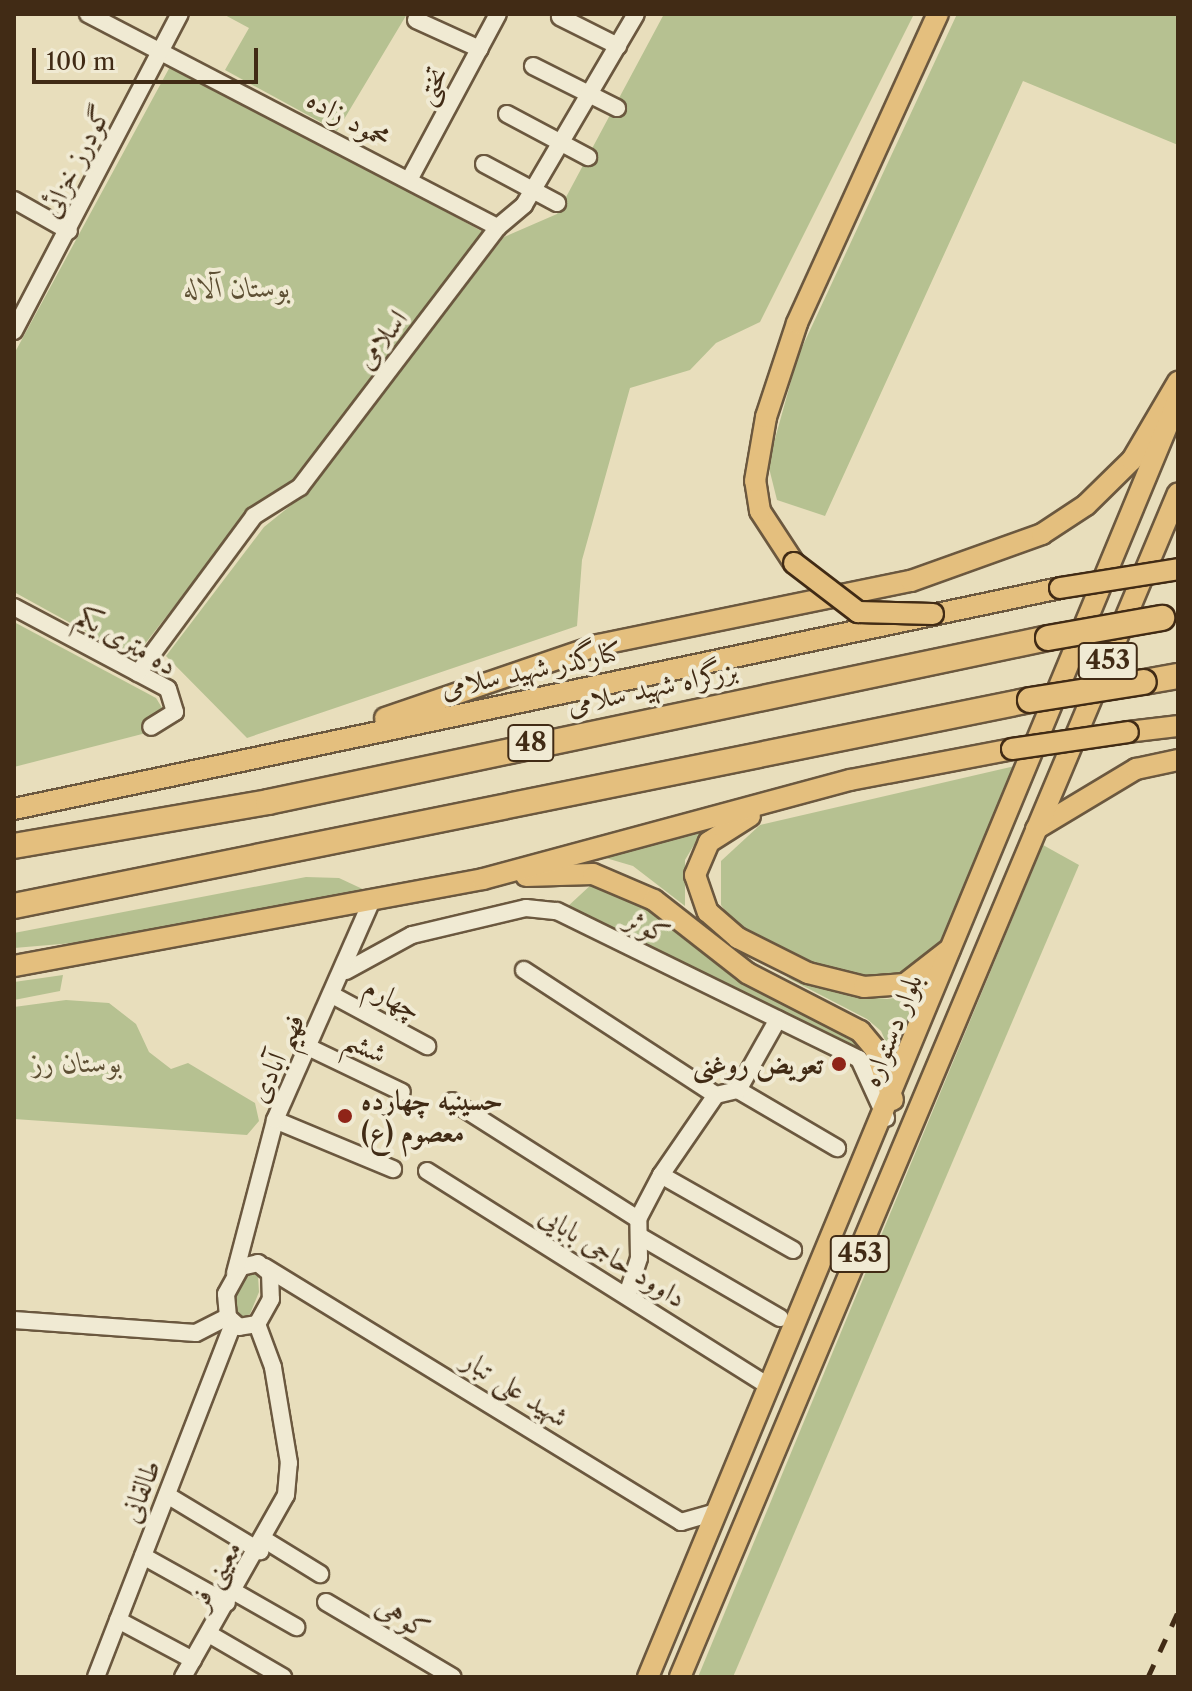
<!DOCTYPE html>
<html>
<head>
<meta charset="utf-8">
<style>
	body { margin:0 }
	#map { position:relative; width:1192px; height:1691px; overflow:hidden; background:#e8debc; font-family:"Libre Caslon Text",Amiri,serif }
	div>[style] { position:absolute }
	.green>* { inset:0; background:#b6c191 }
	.roads { filter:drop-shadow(2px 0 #6b583f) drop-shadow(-2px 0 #6b583f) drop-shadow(0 2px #6b583f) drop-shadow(0 -2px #6b583f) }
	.minor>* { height:16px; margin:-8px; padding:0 8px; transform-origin:8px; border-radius:8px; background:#f0ead3 }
	.major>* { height:20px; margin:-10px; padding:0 10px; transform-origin:10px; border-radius:10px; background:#e4bf7e }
	.highway>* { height:24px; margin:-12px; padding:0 12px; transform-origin:12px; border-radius:12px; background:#e4bf7e }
	.rail>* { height:5px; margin-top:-2.5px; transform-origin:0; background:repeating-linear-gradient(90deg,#412b15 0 14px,transparent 0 28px) }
	.bridges { filter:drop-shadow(2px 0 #412b15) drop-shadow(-2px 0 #412b15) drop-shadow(0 2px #412b15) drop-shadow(0 -2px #412b15) }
	.major-bridge>* { height:20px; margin:-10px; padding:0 10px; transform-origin:10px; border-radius:10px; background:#e4bf7e }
	.highway-bridge>* { height:24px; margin:-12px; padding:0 12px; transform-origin:12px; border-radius:12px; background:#e4bf7e }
	.dots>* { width:22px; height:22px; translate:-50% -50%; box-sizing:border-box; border:4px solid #f0ead3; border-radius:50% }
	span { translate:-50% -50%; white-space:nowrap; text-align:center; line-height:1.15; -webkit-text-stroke:8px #f0ead3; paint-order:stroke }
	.shield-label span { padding:2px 6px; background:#f0ead3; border:2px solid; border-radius:6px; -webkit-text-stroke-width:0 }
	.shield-label { font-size:26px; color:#412b15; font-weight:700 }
	.street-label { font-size:28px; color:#412b15 }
	.park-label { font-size:28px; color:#5e5034; font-style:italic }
	.poi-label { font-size:28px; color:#412b15; font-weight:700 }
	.right { translate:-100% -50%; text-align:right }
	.left { translate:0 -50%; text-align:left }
	.frame { position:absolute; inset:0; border:16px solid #412b15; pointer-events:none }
	.scale { position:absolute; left:32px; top:48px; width:226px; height:36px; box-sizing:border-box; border:4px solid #412b15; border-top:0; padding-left:10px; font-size:24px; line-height:28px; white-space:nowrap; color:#412b15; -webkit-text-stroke:6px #f0ead3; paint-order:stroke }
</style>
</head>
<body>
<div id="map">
	<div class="green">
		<i style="clip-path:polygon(223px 14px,407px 14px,337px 131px,225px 70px,249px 28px)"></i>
		<i style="clip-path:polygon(664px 14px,914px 14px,760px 322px,716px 343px,690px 370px,630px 388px,582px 560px,577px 626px,247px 738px,166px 656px,264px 527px,305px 494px,504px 237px,557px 214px)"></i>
		<i style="clip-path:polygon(957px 14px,1178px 14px,1178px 145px,1023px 81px,825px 516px,777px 500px,768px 464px,798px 356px)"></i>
		<i style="clip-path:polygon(172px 63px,485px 233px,295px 485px,249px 510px,134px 658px,14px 592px,14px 354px)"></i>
		<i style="clip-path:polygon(14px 622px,156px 698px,164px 711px,150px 732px,14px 767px)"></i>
		<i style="clip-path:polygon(1015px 766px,944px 946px,905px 973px,875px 979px,830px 973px,738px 928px,721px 905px,721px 861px,760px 825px)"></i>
		<i style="clip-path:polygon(707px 823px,685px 860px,685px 906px,633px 866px,599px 856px)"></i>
		<i style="clip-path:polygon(1043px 845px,1079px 865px,733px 1677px,698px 1677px)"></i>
		<i style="clip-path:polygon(306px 877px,339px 878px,369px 892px,120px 939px,14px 948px,14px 933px)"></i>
		<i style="clip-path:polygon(593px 883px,658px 914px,750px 986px,852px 1036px,868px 1059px,566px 908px)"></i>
		<i style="clip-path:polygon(63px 975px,60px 991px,14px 1000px,14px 982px)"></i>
		<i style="clip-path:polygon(786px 977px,837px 993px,887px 999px,924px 994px,895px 1063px,881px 1031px,867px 1019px)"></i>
		<i style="clip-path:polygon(66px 1000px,109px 1003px,136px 1024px,149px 1052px,171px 1069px,188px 1063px,255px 1103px,259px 1121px,247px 1135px,14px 1119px,14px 1007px)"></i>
		<i style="clip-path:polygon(248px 1271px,258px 1276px,259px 1292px,250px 1314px,237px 1320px,235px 1286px)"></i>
	</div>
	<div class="roads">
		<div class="minor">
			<i style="left:88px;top:14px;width:462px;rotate:27.5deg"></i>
			<i style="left:560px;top:17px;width:65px;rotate:26.6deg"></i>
			<i style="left:416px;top:20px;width:70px;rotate:24.4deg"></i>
			<i style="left:533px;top:66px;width:94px;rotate:26.6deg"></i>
			<i style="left:507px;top:114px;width:92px;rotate:28deg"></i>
			<i style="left:484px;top:164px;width:83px;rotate:28.1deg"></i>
			<i style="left:409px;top:180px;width:188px;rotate:-61.8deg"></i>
			<i style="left:14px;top:200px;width:63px;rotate:29.4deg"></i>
			<i style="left:14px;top:331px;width:358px;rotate:-62.4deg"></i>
			<i style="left:14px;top:607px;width:174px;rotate:28deg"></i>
			<i style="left:168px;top:689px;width:24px;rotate:73deg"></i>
			<i style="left:175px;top:712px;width:28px;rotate:148deg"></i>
			<i style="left:138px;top:673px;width:195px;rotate:-53.5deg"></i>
			<i style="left:254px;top:516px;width:54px;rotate:-32.2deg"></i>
			<i style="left:300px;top:487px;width:327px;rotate:-52.7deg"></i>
			<i style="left:498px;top:227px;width:34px;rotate:-40deg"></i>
			<i style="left:524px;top:205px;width:221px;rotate:-59.6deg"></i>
			<i style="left:524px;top:970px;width:229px;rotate:33.1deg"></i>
			<i style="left:346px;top:971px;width:75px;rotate:-28.6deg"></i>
			<i style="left:412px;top:935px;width:117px;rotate:-13.3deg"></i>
			<i style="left:526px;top:908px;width:31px;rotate:6deg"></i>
			<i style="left:557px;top:911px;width:336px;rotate:26.1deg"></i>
			<i style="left:859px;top:1059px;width:65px;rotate:65.4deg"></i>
			<i style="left:334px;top:996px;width:106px;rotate:28.3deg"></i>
			<i style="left:308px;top:1047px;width:104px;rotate:25.6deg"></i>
			<i style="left:738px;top:1090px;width:115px;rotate:30.4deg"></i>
			<i style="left:452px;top:1101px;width:220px;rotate:32.4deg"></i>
			<i style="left:275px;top:1120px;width:128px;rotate:22.6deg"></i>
			<i style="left:427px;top:1171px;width:405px;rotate:32.2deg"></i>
			<i style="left:661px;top:1175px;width:152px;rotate:29.6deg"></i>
			<i style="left:641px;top:1237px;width:161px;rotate:30.2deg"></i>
			<i style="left:258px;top:1263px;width:16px;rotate:40deg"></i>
			<i style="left:270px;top:1273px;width:26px;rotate:88deg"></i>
			<i style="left:271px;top:1299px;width:29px;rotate:119deg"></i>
			<i style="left:257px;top:1324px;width:18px;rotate:171deg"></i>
			<i style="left:239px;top:1327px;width:15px;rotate:-138deg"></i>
			<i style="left:228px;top:1317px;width:23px;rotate:-95deg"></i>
			<i style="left:226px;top:1294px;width:31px;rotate:-61deg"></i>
			<i style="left:241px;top:1267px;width:17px;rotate:-13deg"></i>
			<i style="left:265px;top:1267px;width:488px;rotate:31.5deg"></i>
			<i style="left:681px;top:1522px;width:35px;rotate:-16deg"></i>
			<i style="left:235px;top:1273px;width:158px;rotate:-75.3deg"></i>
			<i style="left:275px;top:1120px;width:238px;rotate:-66.2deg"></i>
			<i style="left:627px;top:1295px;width:39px;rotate:-72deg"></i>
			<i style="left:639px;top:1258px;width:39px;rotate:-91deg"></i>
			<i style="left:638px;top:1219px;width:50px;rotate:-62.4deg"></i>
			<i style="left:661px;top:1175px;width:97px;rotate:-55.5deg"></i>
			<i style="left:716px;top:1095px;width:23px;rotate:-13deg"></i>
			<i style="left:738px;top:1090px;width:81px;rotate:-60.6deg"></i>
			<i style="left:14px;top:1320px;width:182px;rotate:4.1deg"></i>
			<i style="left:196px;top:1333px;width:36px;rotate:-27deg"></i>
			<i style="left:167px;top:1495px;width:109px;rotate:31.1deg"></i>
			<i style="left:265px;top:1540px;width:65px;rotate:31.7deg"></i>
			<i style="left:143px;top:1556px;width:96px;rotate:29.2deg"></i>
			<i style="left:233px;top:1591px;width:73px;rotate:29.7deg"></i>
			<i style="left:326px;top:1602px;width:147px;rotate:30.6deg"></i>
			<i style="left:118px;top:1620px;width:85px;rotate:28.1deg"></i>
			<i style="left:209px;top:1634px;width:86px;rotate:30.2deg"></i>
			<i style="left:96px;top:1677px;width:379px;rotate:-68.8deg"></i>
			<i style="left:183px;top:1677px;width:209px;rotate:-60.5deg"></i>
			<i style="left:286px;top:1495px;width:32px;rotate:-85deg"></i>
			<i style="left:289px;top:1463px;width:97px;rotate:-99.5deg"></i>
			<i style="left:273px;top:1367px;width:46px;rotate:-110.4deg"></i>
		</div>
		<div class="major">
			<i style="left:794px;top:563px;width:62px;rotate:-123.2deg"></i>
			<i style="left:760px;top:511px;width:30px;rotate:-99deg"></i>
			<i style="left:755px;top:481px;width:65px;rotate:-80.2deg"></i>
			<i style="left:766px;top:417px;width:99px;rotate:-71.7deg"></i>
			<i style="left:797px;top:323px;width:340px;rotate:-65.5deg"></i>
			<i style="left:385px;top:718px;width:225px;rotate:-18.9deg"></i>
			<i style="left:598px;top:645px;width:319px;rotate:-11.6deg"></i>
			<i style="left:911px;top:581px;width:139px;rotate:-19.7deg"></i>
			<i style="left:1042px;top:534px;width:53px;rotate:-33.4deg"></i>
			<i style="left:1086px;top:505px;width:64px;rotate:-44.4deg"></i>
			<i style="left:1132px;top:460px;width:91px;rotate:-59.5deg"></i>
			<i style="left:1128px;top:732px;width:50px;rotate:-6.8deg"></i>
			<i style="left:14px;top:809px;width:1069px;rotate:-11.93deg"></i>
			<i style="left:750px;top:816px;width:49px;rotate:147.6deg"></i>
			<i style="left:709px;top:842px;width:36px;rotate:113deg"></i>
			<i style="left:695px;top:875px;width:39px;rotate:71deg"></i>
			<i style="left:708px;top:912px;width:40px;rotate:41deg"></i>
			<i style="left:738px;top:938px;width:78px;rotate:26.6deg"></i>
			<i style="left:808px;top:973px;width:58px;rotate:14deg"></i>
			<i style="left:864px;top:987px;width:41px;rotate:-4.2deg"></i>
			<i style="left:905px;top:984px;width:57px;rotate:-37.9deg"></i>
			<i style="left:1036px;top:829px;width:117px;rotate:-31deg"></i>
			<i style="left:1136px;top:769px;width:43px;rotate:-12.1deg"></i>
			<i style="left:526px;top:876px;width:67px;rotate:-1.7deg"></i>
			<i style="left:593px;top:874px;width:66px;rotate:23.1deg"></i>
			<i style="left:654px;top:900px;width:118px;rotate:38.1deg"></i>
			<i style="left:747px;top:973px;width:127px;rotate:27.2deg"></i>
			<i style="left:860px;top:1031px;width:23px;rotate:50deg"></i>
			<i style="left:875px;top:1049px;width:54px;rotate:70.6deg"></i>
			<i style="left:14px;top:966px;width:477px;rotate:-10.5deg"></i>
			<i style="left:483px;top:879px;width:380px;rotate:-15.1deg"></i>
			<i style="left:850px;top:780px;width:165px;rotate:-10.8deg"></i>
			<i style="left:648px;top:1677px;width:1383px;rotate:-67.46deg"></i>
			<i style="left:680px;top:1677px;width:1284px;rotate:-67.19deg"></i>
		</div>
		<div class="highway">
			<i style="left:1144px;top:682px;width:35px;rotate:-10deg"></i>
			<i style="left:14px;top:846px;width:258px;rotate:-9.8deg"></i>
			<i style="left:268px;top:802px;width:797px;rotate:-11.87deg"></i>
			<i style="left:14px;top:906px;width:1037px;rotate:-11.46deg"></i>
		</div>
	</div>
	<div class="rail">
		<i style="left:1148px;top:1677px;width:72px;rotate:-65.2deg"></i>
	</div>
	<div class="bridges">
		<div class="major-bridge">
			<i style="left:794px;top:563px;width:81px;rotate:37.4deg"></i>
			<i style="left:858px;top:612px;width:75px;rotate:1.5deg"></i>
			<i style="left:1060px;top:588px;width:120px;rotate:-9.1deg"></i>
			<i style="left:1012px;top:749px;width:117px;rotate:-8.3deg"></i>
		</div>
		<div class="highway-bridge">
			<i style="left:1048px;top:638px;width:116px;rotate:-10deg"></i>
			<i style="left:1030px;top:700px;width:115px;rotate:-9deg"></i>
		</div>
	</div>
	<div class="dots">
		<i style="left:839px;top:1064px;background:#8f2418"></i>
		<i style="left:345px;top:1116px;background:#8f2418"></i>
	</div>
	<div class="shield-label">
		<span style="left:1108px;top:661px">453</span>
		<span style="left:531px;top:743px">48</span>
		<span style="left:860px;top:1254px">453</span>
	</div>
	<div class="street-label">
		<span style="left:431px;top:85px;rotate:-62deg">تختی</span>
		<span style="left:349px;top:118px;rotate:29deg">محمود زاده</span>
		<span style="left:75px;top:161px;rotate:-63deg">گودرز خزائی</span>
		<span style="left:381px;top:339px;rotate:-53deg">اسلامی</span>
		<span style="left:127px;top:640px;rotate:30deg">ده متری یکم</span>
		<span style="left:531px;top:669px;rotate:-12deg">کنارگذر شهید سلامی</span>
		<span style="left:652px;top:687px;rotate:-12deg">بزرگراه شهید سلامی</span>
		<span style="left:648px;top:926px;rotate:26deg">کوثر</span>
		<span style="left:393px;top:998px;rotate:28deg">چهارم</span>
		<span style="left:891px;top:1030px;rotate:-68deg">بلوار دستواره</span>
		<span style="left:366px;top:1046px;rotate:26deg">ششم</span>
		<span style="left:276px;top:1058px;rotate:-65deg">فهیم آبادی</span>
		<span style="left:613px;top:1256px;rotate:32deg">داوود حاجی بابایی</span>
		<span style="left:516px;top:1388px;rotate:32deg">شهید علی تبار</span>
		<span style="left:140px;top:1491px;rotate:-69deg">طالقانی</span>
		<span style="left:215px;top:1574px;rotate:-59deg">معینی فر</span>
		<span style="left:403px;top:1617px;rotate:30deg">کوهی</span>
	</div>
	<div class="park-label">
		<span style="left:237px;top:287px">بوستان آلاله</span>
		<span style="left:77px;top:1062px">بوستان رز</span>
	</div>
	<div class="poi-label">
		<span class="right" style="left:823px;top:1064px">تعویض روغنی</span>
		<span class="left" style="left:361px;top:1116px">حسینیه چهارده<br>معصوم (ع)</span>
	</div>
	<div class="frame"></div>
	<div class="scale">100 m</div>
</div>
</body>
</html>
